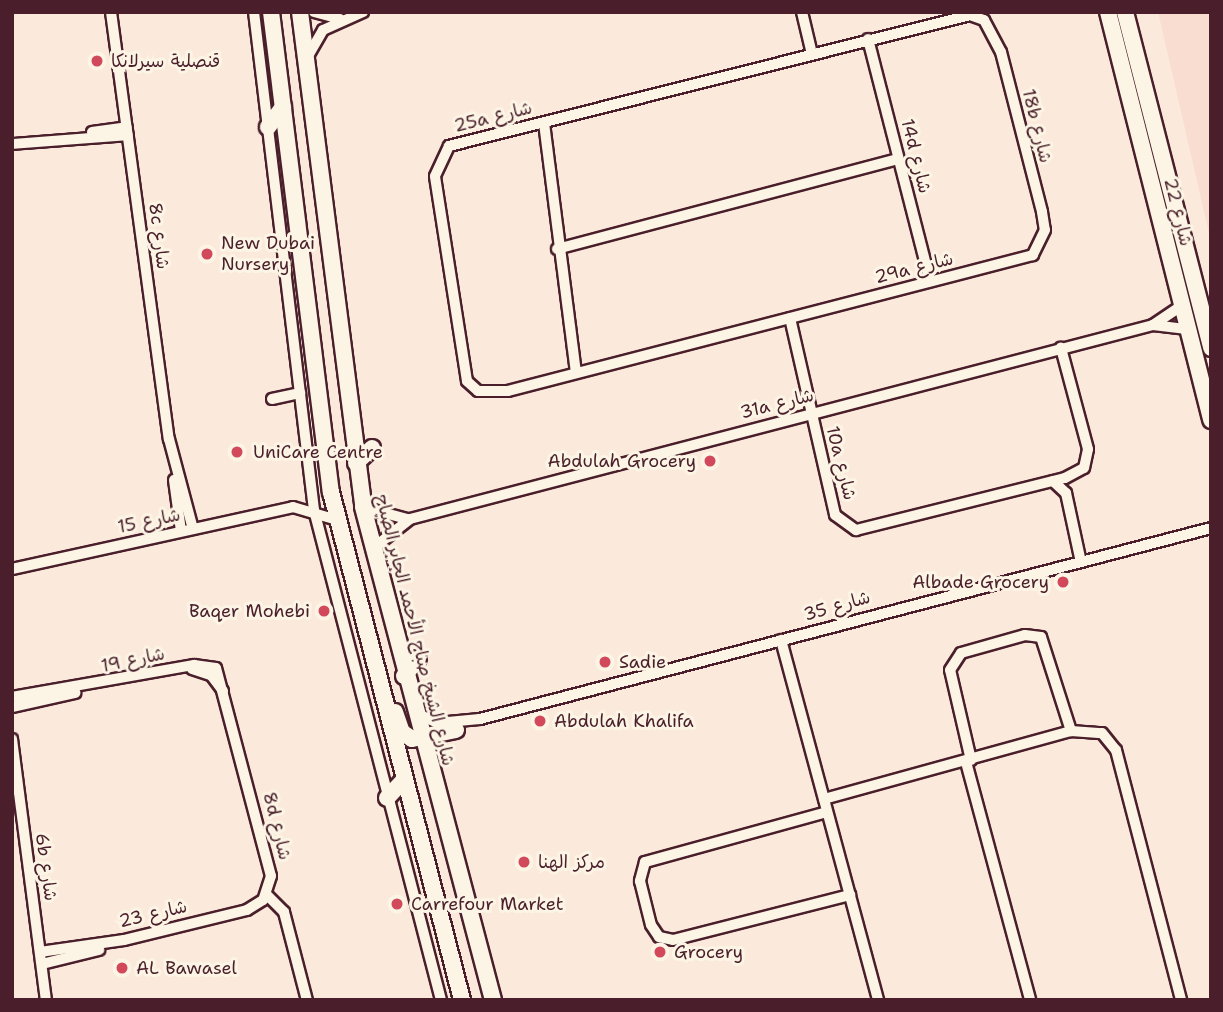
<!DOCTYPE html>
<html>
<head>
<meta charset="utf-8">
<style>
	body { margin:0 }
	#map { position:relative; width:1223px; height:1012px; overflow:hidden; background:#fbeadc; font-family:"Shantell Sans","Playpen Sans Arabic",sans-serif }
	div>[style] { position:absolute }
	.built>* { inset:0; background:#faddd1 }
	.roads { filter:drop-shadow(2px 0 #4a1f2b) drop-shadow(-2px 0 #4a1f2b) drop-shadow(0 2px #4a1f2b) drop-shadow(0 -2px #4a1f2b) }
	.street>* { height:10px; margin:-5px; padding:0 5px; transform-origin:5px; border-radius:5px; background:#fcf5e5 }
	.secondary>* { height:16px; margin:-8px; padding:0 8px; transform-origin:8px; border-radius:8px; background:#fcf5e5 }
	.dots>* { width:19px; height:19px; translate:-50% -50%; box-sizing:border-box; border:4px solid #fcf5e5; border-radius:50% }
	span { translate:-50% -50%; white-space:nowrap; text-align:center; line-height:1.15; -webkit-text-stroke:6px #fcf5e5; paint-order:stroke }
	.poi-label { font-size:18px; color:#4a1f2b }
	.left { translate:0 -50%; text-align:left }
	.right { translate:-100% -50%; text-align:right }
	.street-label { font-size:18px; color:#4a1f2b }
	.frame { position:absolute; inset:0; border:14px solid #4a1f2b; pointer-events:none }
</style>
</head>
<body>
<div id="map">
	<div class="built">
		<i style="clip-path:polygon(1158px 12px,1211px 12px,1211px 242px)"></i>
	</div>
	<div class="roads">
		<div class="street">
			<i style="left:111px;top:12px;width:431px;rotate:82.3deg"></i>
			<i style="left:169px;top:439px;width:93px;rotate:75.1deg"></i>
			<i style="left:254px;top:12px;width:502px;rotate:83.13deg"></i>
			<i style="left:314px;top:510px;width:506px;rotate:75.47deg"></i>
			<i style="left:314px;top:12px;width:27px;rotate:15deg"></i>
			<i style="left:802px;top:12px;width:43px;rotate:76.6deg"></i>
			<i style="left:970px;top:15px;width:15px;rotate:20deg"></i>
			<i style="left:984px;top:20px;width:36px;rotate:62deg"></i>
			<i style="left:1001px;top:52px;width:165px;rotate:75.6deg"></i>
			<i style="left:1042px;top:212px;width:18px;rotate:81deg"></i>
			<i style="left:1045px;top:230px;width:28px;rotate:116deg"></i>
			<i style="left:1033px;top:255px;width:542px;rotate:165.48deg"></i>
			<i style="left:508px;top:391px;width:30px;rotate:180deg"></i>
			<i style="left:478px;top:391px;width:15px;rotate:-138deg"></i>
			<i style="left:467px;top:381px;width:207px;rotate:-98.9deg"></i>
			<i style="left:435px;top:176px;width:33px;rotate:-65deg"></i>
			<i style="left:449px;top:146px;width:537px;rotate:-14.11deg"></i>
			<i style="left:868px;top:39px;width:250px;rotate:75.6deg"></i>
			<i style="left:308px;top:56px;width:30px;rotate:-60deg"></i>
			<i style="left:323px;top:30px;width:44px;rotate:-24.2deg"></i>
			<i style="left:544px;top:123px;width:251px;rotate:82.7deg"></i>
			<i style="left:92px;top:132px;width:35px;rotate:-8deg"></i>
			<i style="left:12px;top:144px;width:116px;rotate:-4.4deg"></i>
			<i style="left:557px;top:249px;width:353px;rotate:-14.8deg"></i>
			<i style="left:790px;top:318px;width:202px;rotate:77.1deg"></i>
			<i style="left:835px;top:515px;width:26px;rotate:36deg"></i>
			<i style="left:856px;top:530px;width:215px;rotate:-14deg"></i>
			<i style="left:1065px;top:478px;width:21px;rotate:-28deg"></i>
			<i style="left:1084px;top:468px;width:19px;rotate:-78deg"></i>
			<i style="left:1088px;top:449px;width:105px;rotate:-105deg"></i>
			<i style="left:1153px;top:325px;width:34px;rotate:7deg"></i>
			<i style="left:272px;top:399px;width:29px;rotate:-12deg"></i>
			<i style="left:174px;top:480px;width:51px;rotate:82.2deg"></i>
			<i style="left:1053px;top:481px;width:18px;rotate:43deg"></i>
			<i style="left:1066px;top:493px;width:66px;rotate:77.8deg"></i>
			<i style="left:363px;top:507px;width:46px;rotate:15.3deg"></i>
			<i style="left:372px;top:549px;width:48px;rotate:-38.3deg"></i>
			<i style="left:410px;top:519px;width:768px;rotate:-14.63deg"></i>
			<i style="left:1153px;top:325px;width:34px;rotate:-34deg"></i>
			<i style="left:12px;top:569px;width:288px;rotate:-12.4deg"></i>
			<i style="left:293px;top:507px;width:46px;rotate:16.5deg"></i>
			<i style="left:781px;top:640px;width:373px;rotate:74.9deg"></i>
			<i style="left:192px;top:669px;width:20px;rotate:18deg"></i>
			<i style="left:211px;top:675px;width:20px;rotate:53deg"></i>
			<i style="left:12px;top:697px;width:185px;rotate:-10deg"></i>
			<i style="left:194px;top:665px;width:22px;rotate:8deg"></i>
			<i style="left:216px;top:668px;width:215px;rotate:75.2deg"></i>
			<i style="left:271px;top:876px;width:25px;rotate:108deg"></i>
			<i style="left:263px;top:900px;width:19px;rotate:148deg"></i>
			<i style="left:247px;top:910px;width:127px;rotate:166.3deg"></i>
			<i style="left:124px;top:940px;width:85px;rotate:171.9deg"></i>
			<i style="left:12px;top:707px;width:65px;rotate:-12.5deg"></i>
			<i style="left:416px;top:713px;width:23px;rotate:25deg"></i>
			<i style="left:437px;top:723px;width:43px;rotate:-5.3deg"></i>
			<i style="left:480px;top:719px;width:756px;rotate:-14.64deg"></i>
			<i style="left:12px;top:739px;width:263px;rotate:82.6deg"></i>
			<i style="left:971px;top:760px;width:92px;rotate:-103.1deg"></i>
			<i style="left:950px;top:670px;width:20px;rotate:-57deg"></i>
			<i style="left:961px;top:653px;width:66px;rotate:-15.7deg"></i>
			<i style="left:1025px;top:635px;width:16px;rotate:7deg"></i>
			<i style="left:1041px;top:637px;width:99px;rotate:72.3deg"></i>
			<i style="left:966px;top:762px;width:246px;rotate:74.9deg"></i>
			<i style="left:824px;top:799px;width:256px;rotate:-15.4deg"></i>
			<i style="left:1071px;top:731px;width:31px;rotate:4deg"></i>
			<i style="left:1102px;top:733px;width:22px;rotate:51deg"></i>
			<i style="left:1116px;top:750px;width:258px;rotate:75.4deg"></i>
			<i style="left:827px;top:812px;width:189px;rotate:164.6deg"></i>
			<i style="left:645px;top:862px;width:20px;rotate:105deg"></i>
			<i style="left:640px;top:881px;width:45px;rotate:76deg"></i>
			<i style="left:651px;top:925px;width:14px;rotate:56deg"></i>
			<i style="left:659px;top:937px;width:14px;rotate:12deg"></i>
			<i style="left:673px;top:940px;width:183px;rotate:-14.3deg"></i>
			<i style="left:267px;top:895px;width:24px;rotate:45deg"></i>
			<i style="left:284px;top:912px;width:91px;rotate:75.4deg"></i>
			<i style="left:42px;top:964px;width:59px;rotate:-13.8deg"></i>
		</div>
		<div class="secondary">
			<i style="left:271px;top:12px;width:484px;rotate:82.9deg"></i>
			<i style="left:331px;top:492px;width:525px;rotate:75.54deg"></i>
			<i style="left:300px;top:12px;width:499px;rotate:82.7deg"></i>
			<i style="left:363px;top:507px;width:510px;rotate:75.23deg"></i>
			<i style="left:1108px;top:12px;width:421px;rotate:75.8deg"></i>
			<i style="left:1125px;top:12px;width:347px;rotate:75.6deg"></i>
			<i style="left:268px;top:127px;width:25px;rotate:-53deg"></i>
			<i style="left:356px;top:463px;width:22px;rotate:-43deg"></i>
			<i style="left:404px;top:676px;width:22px;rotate:-51deg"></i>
			<i style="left:395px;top:712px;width:21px;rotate:71deg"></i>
			<i style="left:402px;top:732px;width:12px;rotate:35deg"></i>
			<i style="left:412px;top:739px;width:45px;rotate:-11.6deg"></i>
			<i style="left:387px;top:798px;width:23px;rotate:-47deg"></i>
		</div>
	</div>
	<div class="dots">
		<i style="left:97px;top:61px;background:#d1495b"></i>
		<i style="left:207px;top:254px;background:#d1495b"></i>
		<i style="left:237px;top:452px;background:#d1495b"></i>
		<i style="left:710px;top:461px;background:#d1495b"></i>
		<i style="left:1063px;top:582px;background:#d1495b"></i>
		<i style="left:324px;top:611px;background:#d1495b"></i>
		<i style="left:605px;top:662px;background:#d1495b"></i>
		<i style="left:540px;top:721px;background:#d1495b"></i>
		<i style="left:524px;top:862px;background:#d1495b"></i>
		<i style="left:397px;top:904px;background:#d1495b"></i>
		<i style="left:660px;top:952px;background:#d1495b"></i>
		<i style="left:122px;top:968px;background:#d1495b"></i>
	</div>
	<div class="poi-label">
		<span class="left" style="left:111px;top:61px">قنصلية سيرلانكا</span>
		<span class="left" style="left:221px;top:254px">New Dubai<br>Nursery</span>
		<span class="left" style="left:253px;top:452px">UniCare Centre</span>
		<span class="right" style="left:696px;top:461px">Abdulah Grocery</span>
		<span class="right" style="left:1049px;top:582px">Albade Grocery</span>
		<span class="right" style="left:310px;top:611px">Baqer Mohebi</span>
		<span class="left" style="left:619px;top:662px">Sadie</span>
		<span class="left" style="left:554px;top:721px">Abdulah Khalifa</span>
		<span class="left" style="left:538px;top:862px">مركز الهنا</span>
		<span class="left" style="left:411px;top:904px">Carrefour Market</span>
		<span class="left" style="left:674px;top:952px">Grocery</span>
		<span class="left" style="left:136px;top:968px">AL Bawasel</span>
	</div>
	<div class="street-label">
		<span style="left:493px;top:117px;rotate:-14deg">25a شارع</span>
		<span style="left:1037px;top:126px;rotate:76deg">18b شارع</span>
		<span style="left:916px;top:156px;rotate:76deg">14d شارع</span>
		<span style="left:1178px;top:212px;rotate:76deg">شارع 22</span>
		<span style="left:159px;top:236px;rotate:83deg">8c شارع</span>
		<span style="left:914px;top:268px;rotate:-14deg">29a شارع</span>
		<span style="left:777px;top:404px;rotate:-14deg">31a شارع</span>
		<span style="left:841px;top:463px;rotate:76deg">10a شارع</span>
		<span style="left:149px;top:521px;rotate:-12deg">شارع 15</span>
		<span style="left:837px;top:606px;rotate:-16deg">شارع 35</span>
		<span style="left:415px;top:630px;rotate:76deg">شارع الشيخ صباح الأحمد الجابر الصباح</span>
		<span style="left:133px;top:660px;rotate:-12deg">شارع 19</span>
		<span style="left:277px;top:826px;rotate:76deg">8d شارع</span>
		<span style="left:46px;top:867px;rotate:82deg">6b شارع</span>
		<span style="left:153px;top:914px;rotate:-13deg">شارع 23</span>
	</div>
	<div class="frame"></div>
</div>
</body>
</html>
